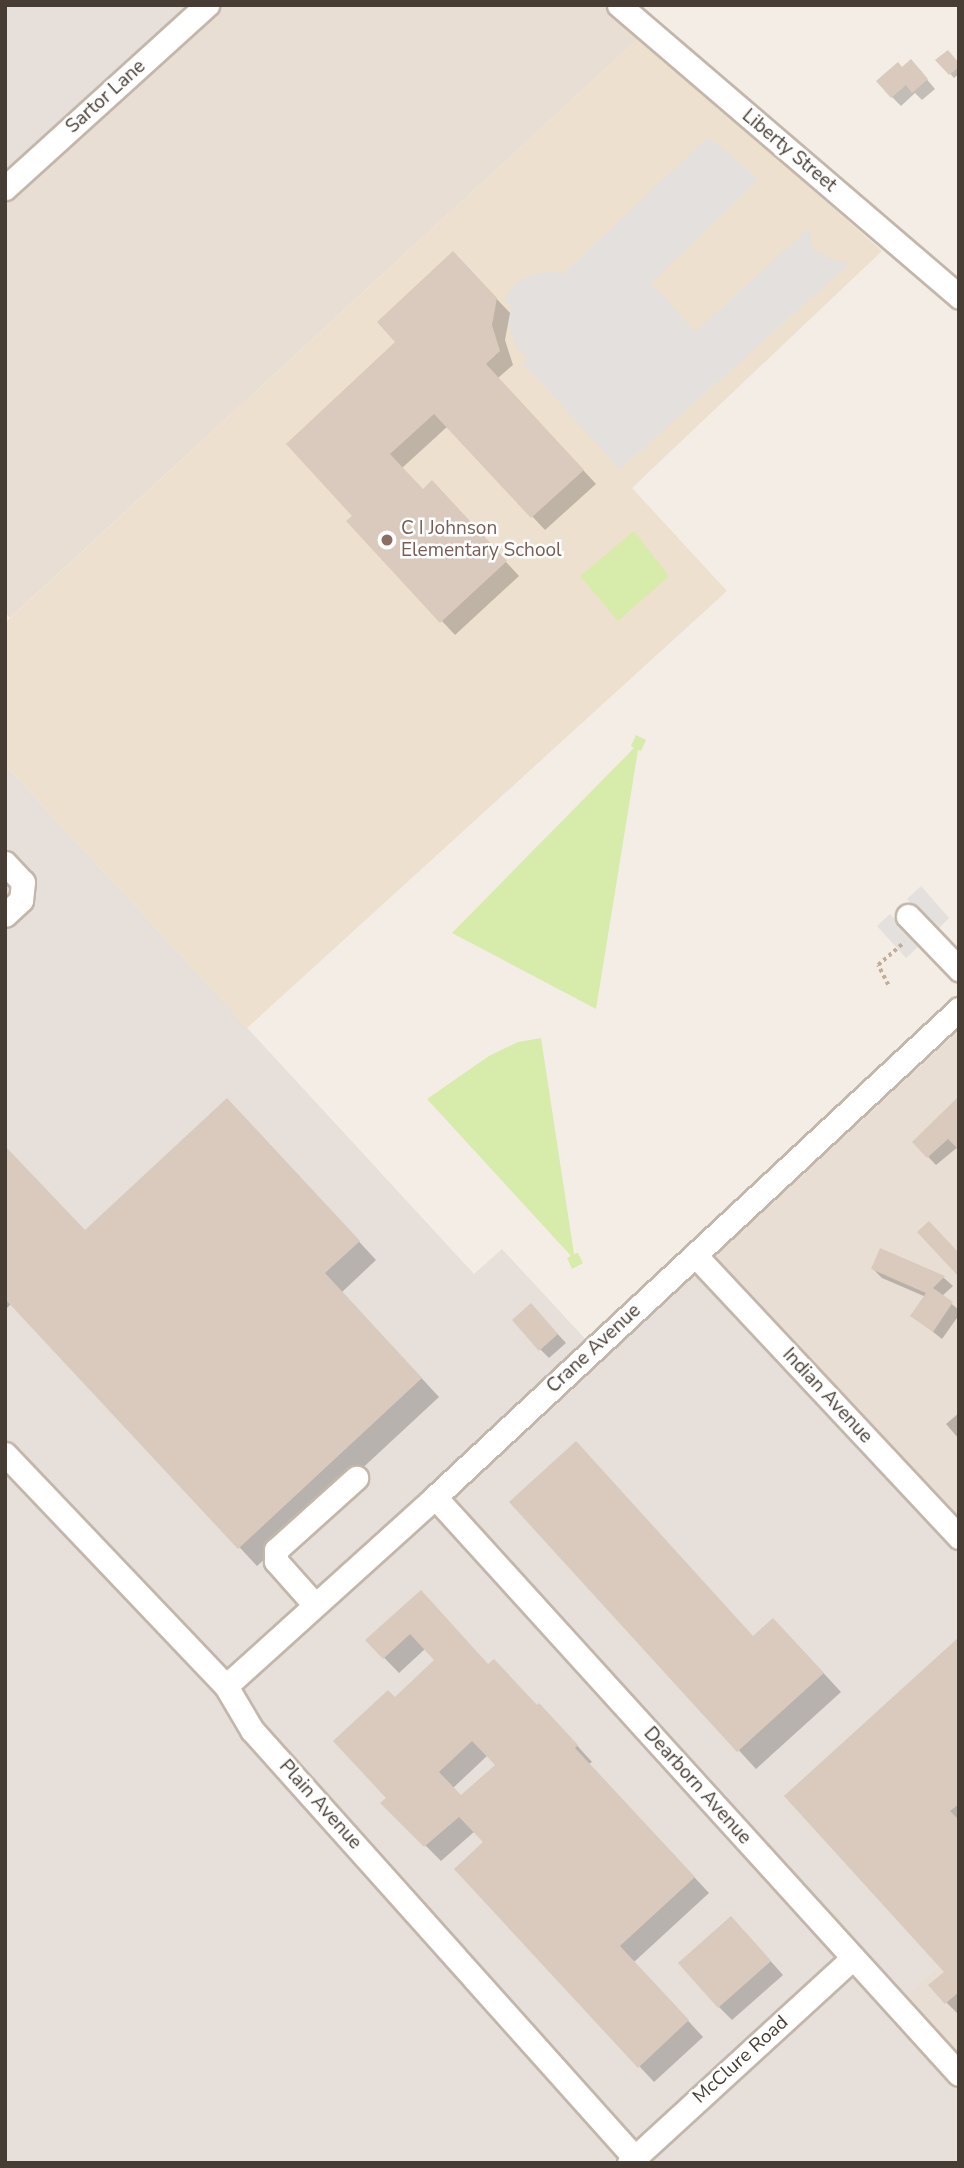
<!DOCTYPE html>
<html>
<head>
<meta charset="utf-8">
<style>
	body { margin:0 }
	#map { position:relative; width:964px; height:2168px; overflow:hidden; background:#f4ede5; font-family:"Nunito Sans",sans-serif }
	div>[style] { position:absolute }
	.residential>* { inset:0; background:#e8ded3 }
	.industrial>* { inset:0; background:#e6dfda }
	.education>* { inset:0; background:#eee0ce }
	.green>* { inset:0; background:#d7ebab }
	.parking>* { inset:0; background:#e4e0de }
	.shadow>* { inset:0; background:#0003 }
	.building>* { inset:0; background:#d9cabd }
	.path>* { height:3.5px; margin-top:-1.75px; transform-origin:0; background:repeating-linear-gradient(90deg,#c2ad97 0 3.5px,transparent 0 7px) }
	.roads { filter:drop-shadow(2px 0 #c3b6aa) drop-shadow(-2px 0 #c3b6aa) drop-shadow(0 2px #c3b6aa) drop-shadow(0 -2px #c3b6aa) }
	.minor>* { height:23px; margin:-11.5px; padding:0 11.5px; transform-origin:11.5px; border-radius:11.5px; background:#fff }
	.dots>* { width:19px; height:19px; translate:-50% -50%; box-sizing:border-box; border:4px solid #fff; border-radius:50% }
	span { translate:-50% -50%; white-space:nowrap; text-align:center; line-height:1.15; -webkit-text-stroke:5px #fff; paint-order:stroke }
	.street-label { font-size:19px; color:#473d34 }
	.education-label { font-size:19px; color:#785e54 }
	.left { translate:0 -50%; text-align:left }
	.frame { position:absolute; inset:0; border:7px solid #473d34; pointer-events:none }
</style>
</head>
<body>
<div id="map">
	<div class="residential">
		<i style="clip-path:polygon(210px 5px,602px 5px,640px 37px,10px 618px,5px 612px,5px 187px)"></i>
		<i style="clip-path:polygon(959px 1030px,959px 1530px,709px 1262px)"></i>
		<i style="clip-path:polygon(959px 1947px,959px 2061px,902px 1999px)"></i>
	</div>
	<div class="industrial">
		<i style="clip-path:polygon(5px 5px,198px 5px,5px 182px)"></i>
		<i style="clip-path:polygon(5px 765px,474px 1274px,502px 1249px,602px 1357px,709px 1262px,959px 1530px,959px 1947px,902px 1999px,959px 2061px,959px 2163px,5px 2163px)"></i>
	</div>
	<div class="education">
		<i style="clip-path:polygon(640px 37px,882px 251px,632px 488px,727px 591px,247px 1028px,5px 765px,5px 623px)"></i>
	</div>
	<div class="green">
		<i style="clip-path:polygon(634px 531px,669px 576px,618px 621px,580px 576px)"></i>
		<i style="clip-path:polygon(636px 735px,646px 740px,641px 751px,638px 750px,596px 1009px,452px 933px,634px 748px,631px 746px)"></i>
		<i style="clip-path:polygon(541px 1038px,574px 1254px,578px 1253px,583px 1263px,572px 1269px,567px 1258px,571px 1256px,427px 1099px,489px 1056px,518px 1042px)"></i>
	</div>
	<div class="parking">
		<i style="clip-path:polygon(708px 137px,759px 179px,651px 283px,695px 332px,809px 228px,813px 249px,833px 260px,850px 263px,620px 469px,524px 364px,528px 357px,517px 348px,508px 325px,511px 304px,503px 301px,515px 285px,530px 275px,554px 271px,563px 274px)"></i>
		<i style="clip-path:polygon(921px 886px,949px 918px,936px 931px,907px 899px)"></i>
		<i style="clip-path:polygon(890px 914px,919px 946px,906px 958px,877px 926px)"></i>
	</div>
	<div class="shadow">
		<i style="clip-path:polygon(938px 60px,959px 65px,959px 74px,954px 78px)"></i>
		<i style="clip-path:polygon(902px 69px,919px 70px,935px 89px,922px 100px,915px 93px,901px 106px,892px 97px)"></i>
		<i style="clip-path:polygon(467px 267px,510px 313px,505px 340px,513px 365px,498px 378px,596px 484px,545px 530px,448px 426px,402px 468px,423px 491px,445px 496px,519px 576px,455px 635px,349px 521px,355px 516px,398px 342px)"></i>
		<i style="clip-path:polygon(959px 1099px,959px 1146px,936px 1165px,914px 1142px)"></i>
		<i style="clip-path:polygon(245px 1118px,376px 1260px,342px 1292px,439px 1397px,257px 1566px,12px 1303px,5px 1310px,5px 1147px,86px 1232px)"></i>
		<i style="clip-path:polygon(881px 1251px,944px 1278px,953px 1286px,942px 1296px,959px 1310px,959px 1315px,942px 1339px,913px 1316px,926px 1297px,882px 1278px,873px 1269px)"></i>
		<i style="clip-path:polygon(539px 1314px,566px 1343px,549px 1358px,540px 1349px)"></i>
		<i style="clip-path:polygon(959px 1413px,959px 1439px,946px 1424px)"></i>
		<i style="clip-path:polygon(511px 1502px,754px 1637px,791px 1638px,841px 1692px,756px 1769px)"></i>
		<i style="clip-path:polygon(evenodd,421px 1592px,489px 1666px,554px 1720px,592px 1762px,589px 1764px,709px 1893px,634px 1962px,703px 2037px,654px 2082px,456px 1869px,486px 1842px,475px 1831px,441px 1861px,383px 1803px,389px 1798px,395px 1700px,437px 1660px,426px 1648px,399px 1673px,368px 1641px,421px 1592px,488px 1755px,498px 1765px,462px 1797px,453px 1788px,488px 1755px)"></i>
		<i style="clip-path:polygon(959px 1640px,959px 2015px,946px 2002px,946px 1972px,787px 1797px)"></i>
		<i style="clip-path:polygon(745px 1932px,783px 1975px,732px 2020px,719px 2007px)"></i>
	</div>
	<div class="building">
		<i style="clip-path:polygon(948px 50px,959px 63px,959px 67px,949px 75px,935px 60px)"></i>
		<i style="clip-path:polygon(911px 59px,928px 79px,912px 93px,906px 85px,891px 98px,876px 81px,898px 62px,902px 67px)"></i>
		<i style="clip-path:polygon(453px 251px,497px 298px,492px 325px,500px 351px,486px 364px,584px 470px,531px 518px,434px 414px,390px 454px,423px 489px,432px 480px,507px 561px,440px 623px,346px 521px,352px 516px,286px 444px,395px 342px,377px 322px)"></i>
		<i style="clip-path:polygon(959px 1096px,959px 1150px,948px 1139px,927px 1158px,912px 1142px)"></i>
		<i style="clip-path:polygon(227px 1098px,360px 1241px,325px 1273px,422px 1378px,238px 1549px,5px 1299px,5px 1146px,85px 1230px)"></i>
		<i style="clip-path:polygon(929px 1221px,959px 1253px,959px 1277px,917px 1232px)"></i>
		<i style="clip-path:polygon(880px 1248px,945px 1276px,933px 1288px,953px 1302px,933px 1332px,910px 1316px,926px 1293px,871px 1269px)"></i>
		<i style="clip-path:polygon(531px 1303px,558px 1334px,539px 1351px,512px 1320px)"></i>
		<i style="clip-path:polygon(576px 1441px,753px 1636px,773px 1618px,824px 1673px,737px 1752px,509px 1502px)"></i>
		<i style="clip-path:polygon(evenodd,421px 1590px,488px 1664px,494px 1659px,537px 1705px,539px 1703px,578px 1745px,575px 1748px,695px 1877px,620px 1946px,689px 2020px,638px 2068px,454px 1869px,483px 1842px,459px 1817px,424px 1847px,380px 1803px,386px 1798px,333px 1741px,388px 1690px,395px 1697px,434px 1660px,410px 1634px,383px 1659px,365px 1640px,421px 1590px,472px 1741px,495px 1765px,461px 1795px,439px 1772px,472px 1741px)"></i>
		<i style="clip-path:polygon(959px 1637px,959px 1804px,950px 1811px,959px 1820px,959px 1992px,945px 2004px,928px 1985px,944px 1972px,784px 1796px)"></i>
		<i style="clip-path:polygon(731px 1916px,771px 1961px,718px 2008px,678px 1963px)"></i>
	</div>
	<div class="path">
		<i style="left:888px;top:985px;width:22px;rotate:-117deg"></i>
		<i style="left:878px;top:965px;width:35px;rotate:-41deg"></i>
	</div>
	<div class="roads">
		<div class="minor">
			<i style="left:619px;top:5px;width:448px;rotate:40.6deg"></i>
			<i style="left:5px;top:188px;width:273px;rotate:-42.2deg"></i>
			<i style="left:5px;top:863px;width:26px;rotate:47deg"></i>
			<i style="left:23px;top:882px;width:18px;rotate:96deg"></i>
			<i style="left:21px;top:900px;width:22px;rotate:137deg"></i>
			<i style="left:908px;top:916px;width:74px;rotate:46.1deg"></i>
			<i style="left:695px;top:1255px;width:386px;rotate:46.9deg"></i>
			<i style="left:5px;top:1454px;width:320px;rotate:46.4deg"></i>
			<i style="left:226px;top:1686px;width:51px;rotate:59.4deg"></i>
			<i style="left:252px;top:1730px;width:574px;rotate:48.18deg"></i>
			<i style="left:435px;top:1497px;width:779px;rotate:47.76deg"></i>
			<i style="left:315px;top:1605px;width:59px;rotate:-131.6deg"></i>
			<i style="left:276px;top:1561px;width:11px;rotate:-90deg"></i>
			<i style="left:276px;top:1550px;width:108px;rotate:-42deg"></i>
			<i style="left:226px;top:1686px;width:282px;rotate:-42.1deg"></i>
			<i style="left:435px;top:1497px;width:716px;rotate:-42.96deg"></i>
			<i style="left:629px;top:2163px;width:304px;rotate:-42.5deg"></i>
		</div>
	</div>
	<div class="dots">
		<i style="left:387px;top:540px;background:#8d6e63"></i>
	</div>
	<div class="street-label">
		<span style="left:106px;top:97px;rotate:-42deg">Sartor Lane</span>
		<span style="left:789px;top:151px;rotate:40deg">Liberty Street</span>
		<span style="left:594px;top:1349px;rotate:-43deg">Crane Avenue</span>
		<span style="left:827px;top:1396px;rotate:47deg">Indian Avenue</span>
		<span style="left:697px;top:1786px;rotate:48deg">Dearborn Avenue</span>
		<span style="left:320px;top:1805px;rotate:48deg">Plain Avenue</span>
		<span style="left:741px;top:2060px;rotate:-42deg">McClure Road</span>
	</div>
	<div class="education-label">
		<span class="left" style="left:401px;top:540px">C I Johnson<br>Elementary School</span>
	</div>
	<div class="frame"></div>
</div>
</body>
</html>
